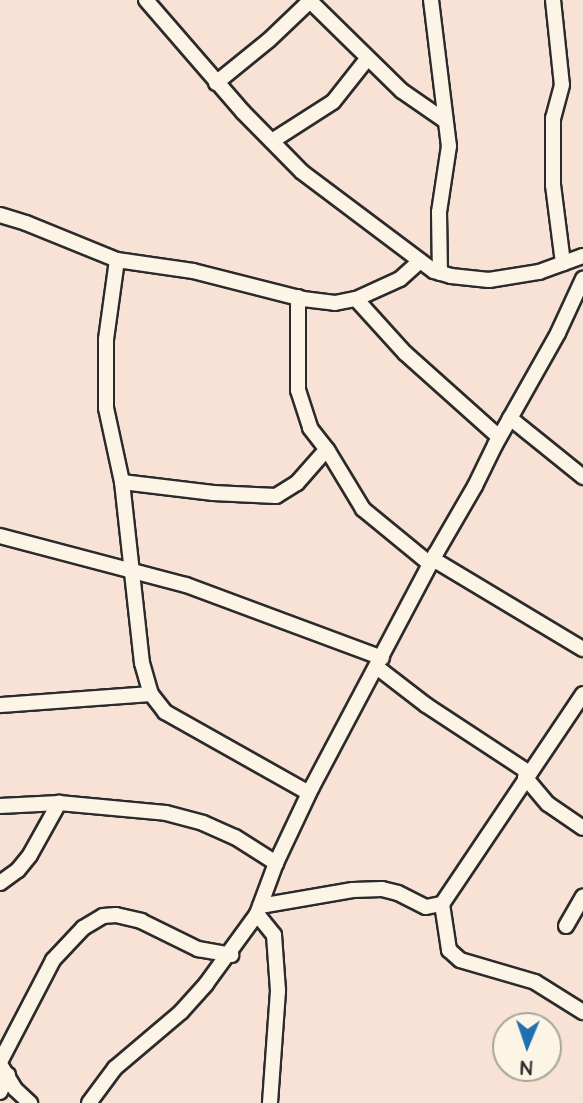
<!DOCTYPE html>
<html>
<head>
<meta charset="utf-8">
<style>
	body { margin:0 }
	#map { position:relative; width:583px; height:1103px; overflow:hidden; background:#f8e1d5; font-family:"Architects Daughter",sans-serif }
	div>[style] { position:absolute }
	.roads { filter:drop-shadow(2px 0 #2b2b2b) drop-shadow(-2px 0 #2b2b2b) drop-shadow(0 2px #2b2b2b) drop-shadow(0 -2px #2b2b2b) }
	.minor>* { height:14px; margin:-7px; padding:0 7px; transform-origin:7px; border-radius:7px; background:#fcf5e5 }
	span { translate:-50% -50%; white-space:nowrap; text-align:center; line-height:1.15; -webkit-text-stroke:6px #fcf5e5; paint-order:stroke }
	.north { position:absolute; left:492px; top:1012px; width:70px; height:70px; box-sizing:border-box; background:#fcf5e5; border:2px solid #a8a49b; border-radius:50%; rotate:182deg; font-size:19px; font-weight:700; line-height:28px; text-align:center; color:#2b2b2b }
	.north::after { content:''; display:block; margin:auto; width:24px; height:32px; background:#1f6fb2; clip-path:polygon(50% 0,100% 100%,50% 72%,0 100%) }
</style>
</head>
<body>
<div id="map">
	<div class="roads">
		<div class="minor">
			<i style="left:146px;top:0;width:148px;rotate:49.1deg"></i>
			<i style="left:243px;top:112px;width:84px;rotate:45.5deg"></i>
			<i style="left:302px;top:172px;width:165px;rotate:36.9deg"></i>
			<i style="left:434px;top:271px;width:18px;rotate:16deg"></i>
			<i style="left:451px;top:276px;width:38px;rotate:6deg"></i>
			<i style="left:489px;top:280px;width:51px;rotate:-9.1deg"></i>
			<i style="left:539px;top:272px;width:47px;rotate:-20deg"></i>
			<i style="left:309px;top:0;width:130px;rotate:44.4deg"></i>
			<i style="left:402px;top:91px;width:51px;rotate:34.6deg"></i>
			<i style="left:431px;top:0;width:147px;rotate:83deg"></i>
			<i style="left:449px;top:146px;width:67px;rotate:98.6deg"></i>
			<i style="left:439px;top:212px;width:61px;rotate:89.1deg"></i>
			<i style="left:553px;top:0;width:85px;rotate:84deg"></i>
			<i style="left:562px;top:85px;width:34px;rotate:105deg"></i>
			<i style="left:553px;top:118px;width:67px;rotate:90deg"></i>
			<i style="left:553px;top:185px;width:79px;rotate:82.7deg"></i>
			<i style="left:216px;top:83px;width:68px;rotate:-39.1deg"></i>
			<i style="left:269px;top:40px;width:57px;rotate:-43.6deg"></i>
			<i style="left:272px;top:141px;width:72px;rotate:-32.6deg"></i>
			<i style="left:333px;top:102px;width:55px;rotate:-51.7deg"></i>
			<i style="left:0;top:215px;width:27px;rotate:17deg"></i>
			<i style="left:26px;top:223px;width:98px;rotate:22.1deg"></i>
			<i style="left:117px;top:260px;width:77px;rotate:8.2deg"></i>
			<i style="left:193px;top:271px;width:114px;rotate:14.3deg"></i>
			<i style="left:303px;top:299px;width:32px;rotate:7deg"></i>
			<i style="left:335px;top:303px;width:21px;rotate:-11deg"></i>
			<i style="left:356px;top:299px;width:48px;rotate:-24.4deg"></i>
			<i style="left:400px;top:279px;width:27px;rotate:-42deg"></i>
			<i style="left:117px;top:260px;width:80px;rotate:97.9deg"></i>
			<i style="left:106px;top:339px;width:69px;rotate:90deg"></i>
			<i style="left:106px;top:408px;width:76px;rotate:77.8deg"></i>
			<i style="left:122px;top:482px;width:182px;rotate:83.7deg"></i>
			<i style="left:142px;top:663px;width:32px;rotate:74deg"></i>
			<i style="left:151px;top:694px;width:23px;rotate:52deg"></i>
			<i style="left:165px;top:712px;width:165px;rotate:29.4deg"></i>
			<i style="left:298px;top:297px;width:93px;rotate:90deg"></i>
			<i style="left:298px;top:390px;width:40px;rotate:72deg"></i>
			<i style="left:310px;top:428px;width:29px;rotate:52deg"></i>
			<i style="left:328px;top:451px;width:68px;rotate:58.9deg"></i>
			<i style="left:363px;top:509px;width:87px;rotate:39.4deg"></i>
			<i style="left:356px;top:299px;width:73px;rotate:47.8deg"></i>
			<i style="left:405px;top:353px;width:126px;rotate:41.8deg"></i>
			<i style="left:510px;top:418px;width:94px;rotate:38.9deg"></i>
			<i style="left:122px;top:482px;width:92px;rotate:6.9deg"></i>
			<i style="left:213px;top:493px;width:63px;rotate:2.7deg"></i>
			<i style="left:276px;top:496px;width:25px;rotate:-32deg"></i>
			<i style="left:297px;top:483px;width:45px;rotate:-48.6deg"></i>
			<i style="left:0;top:536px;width:192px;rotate:14.8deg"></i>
			<i style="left:186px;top:585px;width:209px;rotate:20.4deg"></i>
			<i style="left:433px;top:559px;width:175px;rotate:31deg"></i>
			<i style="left:378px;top:668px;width:61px;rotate:37.6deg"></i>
			<i style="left:426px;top:705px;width:122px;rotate:33.3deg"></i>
			<i style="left:0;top:705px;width:151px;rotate:-4.2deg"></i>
			<i style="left:525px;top:777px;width:35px;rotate:50deg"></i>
			<i style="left:548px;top:804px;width:42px;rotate:34.4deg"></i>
			<i style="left:0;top:806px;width:59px;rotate:-2.9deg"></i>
			<i style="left:59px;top:803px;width:107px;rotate:5.3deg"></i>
			<i style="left:166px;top:813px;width:38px;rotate:15deg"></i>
			<i style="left:203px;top:823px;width:35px;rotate:24deg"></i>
			<i style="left:235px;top:837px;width:49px;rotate:32.4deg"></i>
			<i style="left:0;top:883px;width:22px;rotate:-36deg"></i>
			<i style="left:18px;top:870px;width:19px;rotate:-51deg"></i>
			<i style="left:30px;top:855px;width:60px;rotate:-60.9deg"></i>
			<i style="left:442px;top:904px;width:47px;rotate:81.3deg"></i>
			<i style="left:449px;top:950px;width:15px;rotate:42deg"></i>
			<i style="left:460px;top:960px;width:78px;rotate:16.3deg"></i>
			<i style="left:535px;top:982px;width:57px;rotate:32deg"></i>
			<i style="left:260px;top:906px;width:94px;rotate:-9.8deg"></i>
			<i style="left:353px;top:890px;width:29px;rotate:-2deg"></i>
			<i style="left:382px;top:889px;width:16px;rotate:14deg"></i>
			<i style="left:398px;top:893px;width:31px;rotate:27deg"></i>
			<i style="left:426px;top:907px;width:16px;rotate:-11deg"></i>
			<i style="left:442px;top:904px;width:253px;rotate:-56.1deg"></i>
			<i style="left:257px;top:914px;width:27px;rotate:51deg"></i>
			<i style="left:274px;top:935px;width:56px;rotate:85.9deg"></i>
			<i style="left:278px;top:991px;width:112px;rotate:94.1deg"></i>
			<i style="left:566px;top:926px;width:34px;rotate:-60deg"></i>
			<i style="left:0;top:1062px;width:115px;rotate:-62.5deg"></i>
			<i style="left:53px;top:960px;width:44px;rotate:-46.8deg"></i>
			<i style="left:83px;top:928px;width:23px;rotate:-31deg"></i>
			<i style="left:103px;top:916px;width:13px;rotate:-4deg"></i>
			<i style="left:116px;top:915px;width:26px;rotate:13deg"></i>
			<i style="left:141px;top:921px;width:64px;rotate:26.2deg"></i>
			<i style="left:198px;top:949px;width:34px;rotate:10deg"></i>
			<i style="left:0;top:1064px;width:29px;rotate:59deg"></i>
			<i style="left:15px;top:1089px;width:21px;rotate:43deg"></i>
			<i style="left:0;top:1092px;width:19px;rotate:-65deg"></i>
			<i style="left:89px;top:1103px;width:44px;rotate:-53.4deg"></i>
			<i style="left:115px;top:1068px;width:87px;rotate:-40.3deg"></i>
			<i style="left:181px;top:1012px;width:38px;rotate:-48deg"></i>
			<i style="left:206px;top:984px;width:87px;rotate:-53.9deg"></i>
			<i style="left:257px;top:914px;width:54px;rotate:-69.6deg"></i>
			<i style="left:276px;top:863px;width:84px;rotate:-64.7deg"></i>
			<i style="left:312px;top:787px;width:263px;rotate:-62.1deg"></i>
			<i style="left:435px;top:555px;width:80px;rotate:-59.9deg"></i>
			<i style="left:475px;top:486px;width:46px;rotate:-64deg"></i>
			<i style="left:495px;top:445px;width:129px;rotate:-60.6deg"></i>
			<i style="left:558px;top:333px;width:60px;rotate:-65.2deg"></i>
		</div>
	</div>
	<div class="north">N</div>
</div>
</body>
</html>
